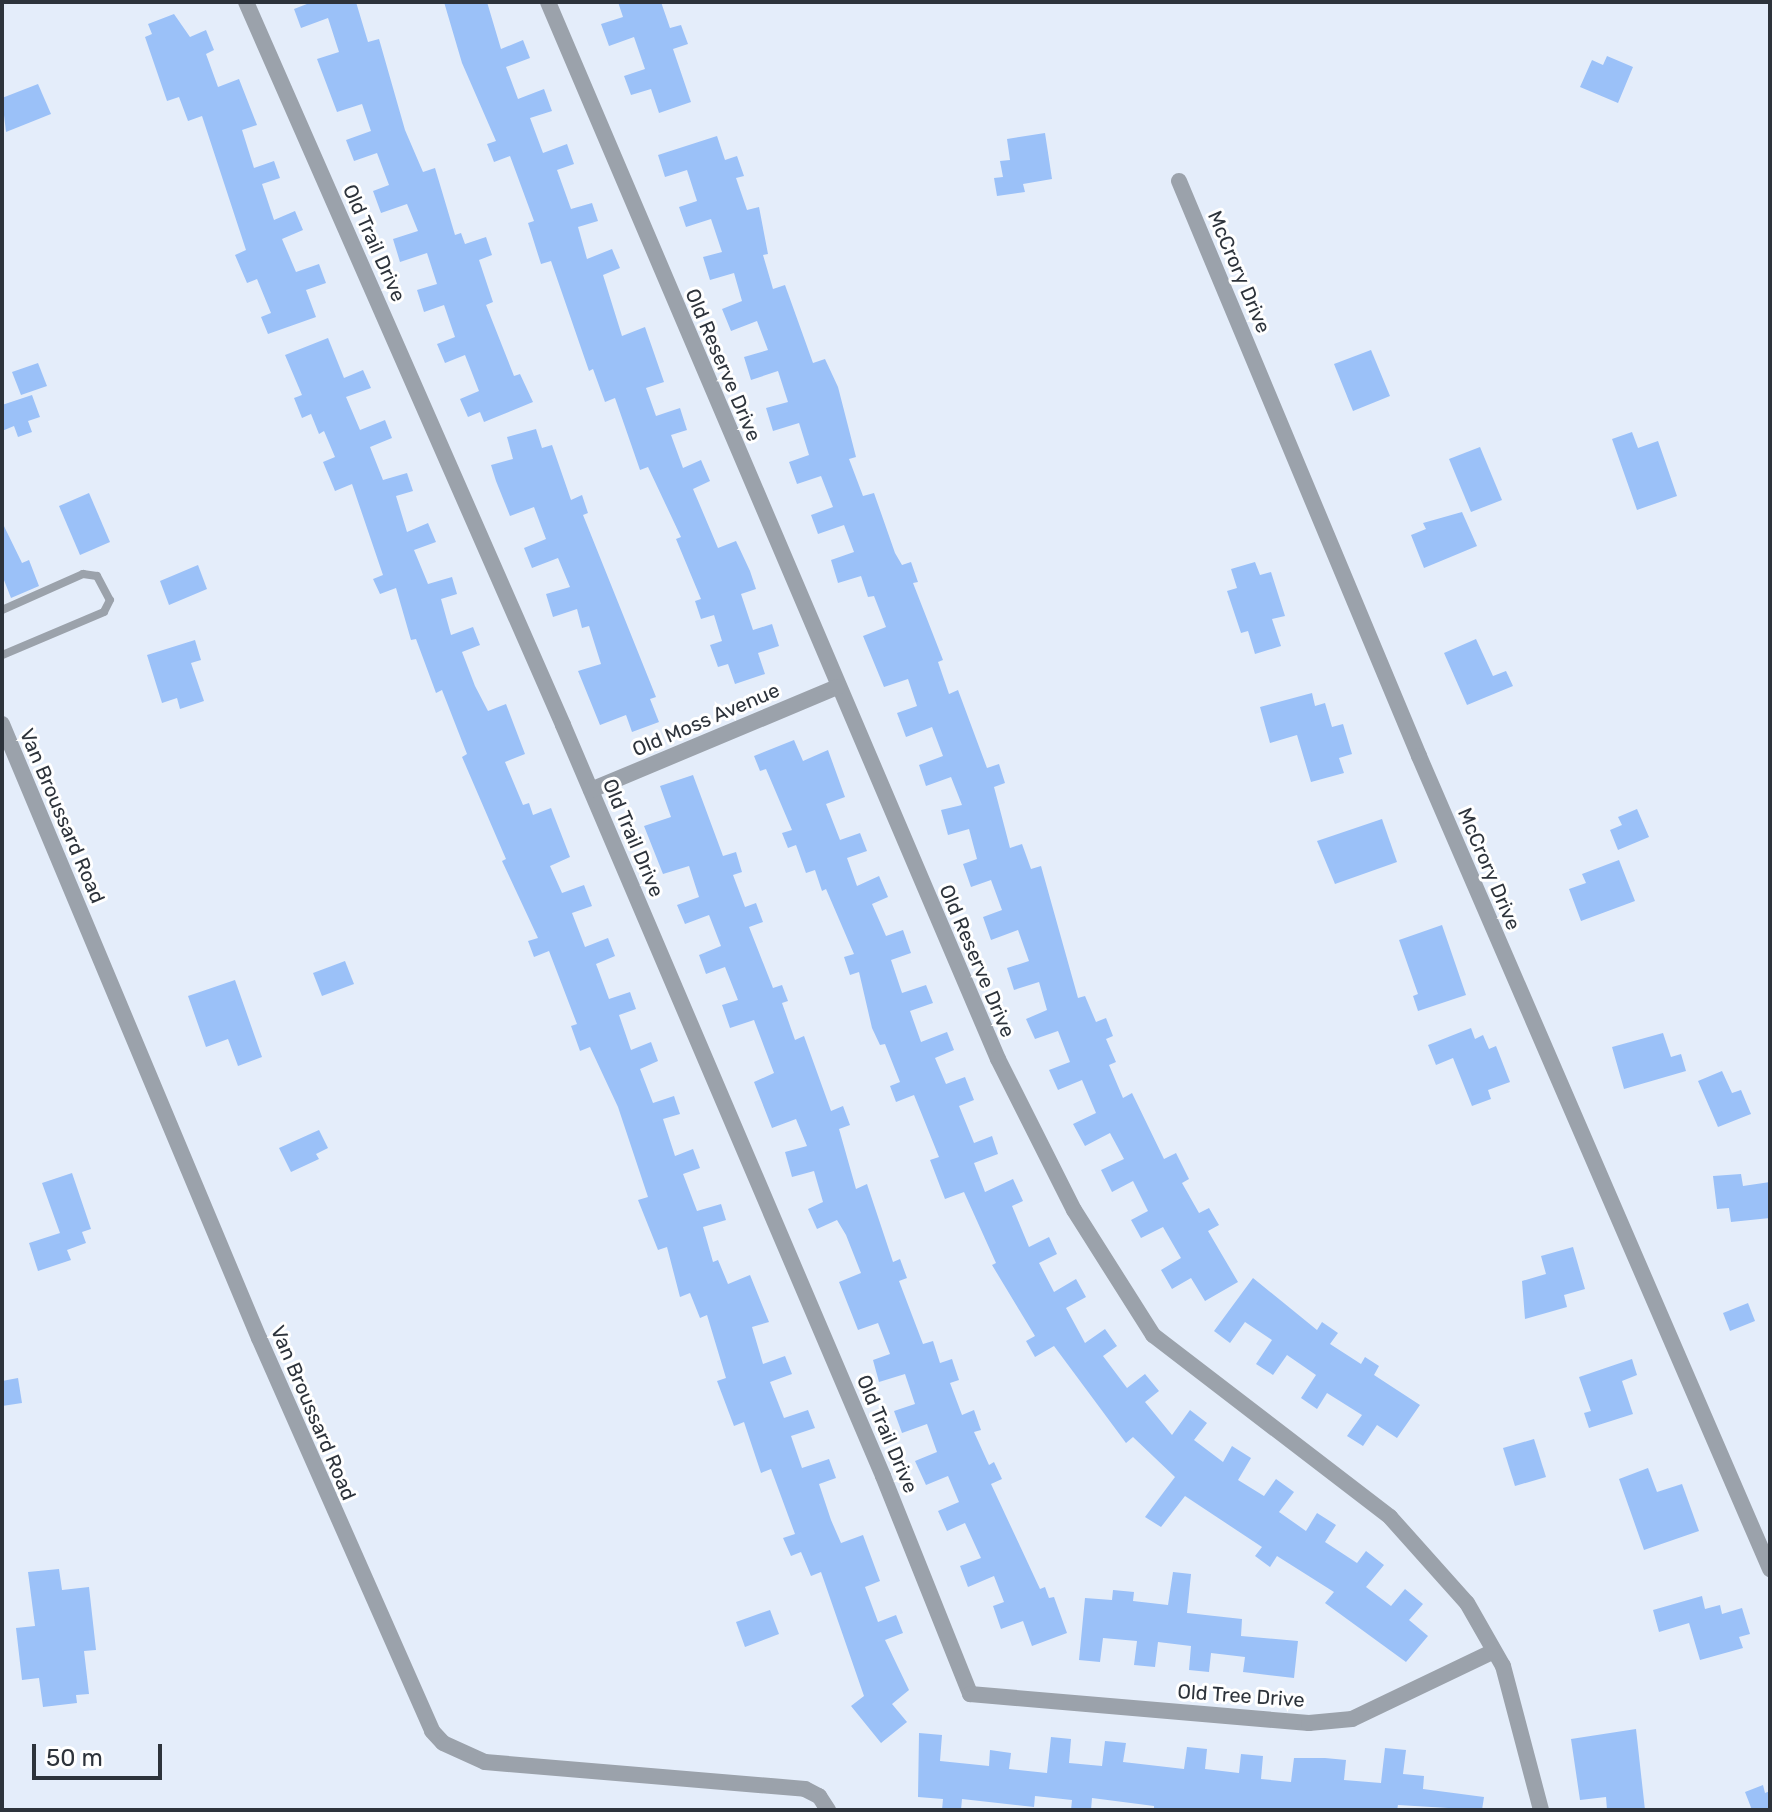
<!DOCTYPE html>
<html>
<head>
<meta charset="utf-8">
<style>
	body { margin:0 }
	#map { position:relative; width:1772px; height:1812px; overflow:hidden; background:#e4edfa; font-family:Rubik,sans-serif }
	div>[style] { position:absolute }
	.building>* { inset:0; background:#9bc1f8 }
	.lane>* { height:8px; margin:-4px; padding:0 4px; transform-origin:4px; border-radius:4px; background:#9ba2ab }
	.street>* { height:16px; margin:-8px; padding:0 8px; transform-origin:8px; border-radius:8px; background:#9ba2ab }
	span { translate:-50% -50%; white-space:nowrap; text-align:center; line-height:1.15; -webkit-text-stroke:6px #fff; paint-order:stroke }
	.street-label { font-size:20px; color:#2d333b }
	.frame { position:absolute; inset:0; border:4px solid #2d333b; pointer-events:none }
	.scale { position:absolute; left:32px; top:1744px; width:130px; height:36px; box-sizing:border-box; border:4px solid #2d333b; border-top:0; padding-left:10px; font-size:24px; line-height:28px; white-space:nowrap; color:#2d333b; -webkit-text-stroke:6px #fff; paint-order:stroke }
</style>
</head>
<body>
<div id="map">
	<div class="building">
		<i style="clip-path:polygon(312px 2px,356px 2px,368px 42px,379px 39px,405px 130px,423px 172px,435px 168px,455px 235px,461px 233px,465px 244px,486px 237px,492px 255px,479px 260px,493px 302px,486px 305px,514px 376px,520px 374px,533px 402px,484px 422px,480px 412px,468px 417px,460px 399px,479px 391px,465px 355px,445px 363px,437px 344px,455px 337px,444px 305px,424px 312px,417px 290px,437px 284px,427px 253px,400px 262px,393px 239px,418px 231px,407px 204px,381px 213px,373px 191px,389px 185px,377px 153px,354px 161px,346px 140px,371px 131px,362px 104px,337px 112px,317px 59px,339px 52px,328px 18px,301px 28px,294px 9px)"></i>
		<i style="clip-path:polygon(444px 2px,487px 2px,501px 49px,523px 40px,530px 58px,506px 67px,518px 99px,544px 89px,552px 111px,530px 118px,543px 153px,567px 144px,574px 164px,557px 170px,571px 209px,592px 203px,598px 221px,578px 227px,587px 259px,612px 249px,620px 268px,603px 275px,622px 336px,645px 327px,664px 382px,646px 388px,656px 416px,680px 408px,687px 430px,671px 435px,683px 468px,701px 460px,710px 481px,693px 489px,718px 548px,736px 541px,750px 571px,756px 589px,741px 594px,753px 630px,772px 624px,779px 646px,758px 653px,765px 674px,735px 684px,728px 664px,718px 667px,710px 645px,722px 641px,714px 615px,701px 619px,695px 601px,701px 599px,676px 539px,681px 537px,648px 467px,640px 470px,615px 398px,605px 402px,593px 369px,589px 371px,551px 261px,541px 264px,528px 223px,534px 221px,510px 156px,494px 162px,487px 144px,496px 141px,462px 63px)"></i>
		<i style="clip-path:polygon(618px 2px,661px 2px,670px 28px,681px 25px,688px 44px,673px 49px,691px 102px,659px 113px,651px 89px,631px 95px,624px 76px,645px 69px,634px 37px,609px 46px,601px 24px,623px 17px)"></i>
		<i style="clip-path:polygon(174px 14px,190px 37px,206px 30px,214px 50px,206px 54px,218px 87px,239px 79px,257px 125px,242px 130px,254px 168px,274px 161px,280px 178px,262px 184px,274px 220px,295px 211px,303px 230px,282px 239px,296px 272px,319px 264px,326px 283px,306px 290px,316px 317px,268px 334px,261px 317px,271px 313px,257px 279px,247px 283px,235px 255px,246px 250px,202px 116px,188px 121px,179px 97px,167px 101px,145px 37px,152px 34px,148px 24px)"></i>
		<i style="clip-path:polygon(1607px 56px,1633px 67px,1618px 103px,1580px 87px,1592px 60px,1603px 65px)"></i>
		<i style="clip-path:polygon(38px 84px,51px 114px,6px 132px,2px 98px)"></i>
		<i style="clip-path:polygon(1045px 133px,1052px 179px,1023px 184px,1025px 192px,997px 196px,994px 178px,1003px 177px,1000px 161px,1010px 160px,1007px 139px)"></i>
		<i style="clip-path:polygon(717px 136px,725px 160px,737px 156px,744px 176px,736px 178px,747px 210px,759px 207px,768px 254px,763px 255px,773px 289px,785px 285px,813px 363px,825px 359px,838px 387px,856px 457px,849px 459px,863px 496px,874px 493px,895px 553px,902px 565px,911px 562px,918px 582px,913px 583px,943px 660px,938px 662px,949px 694px,958px 690px,987px 768px,999px 764px,1005px 783px,994px 787px,1010px 848px,1022px 844px,1031px 869px,1041px 866px,1078px 998px,1085px 996px,1096px 1022px,1106px 1018px,1113px 1036px,1106px 1039px,1116px 1062px,1109px 1065px,1123px 1098px,1132px 1093px,1164px 1159px,1176px 1153px,1189px 1179px,1182px 1183px,1199px 1213px,1209px 1208px,1219px 1225px,1208px 1231px,1238px 1282px,1205px 1301px,1191px 1278px,1172px 1289px,1161px 1270px,1181px 1258px,1163px 1227px,1141px 1238px,1131px 1220px,1148px 1211px,1133px 1181px,1112px 1192px,1101px 1170px,1124px 1159px,1110px 1133px,1085px 1146px,1073px 1124px,1096px 1113px,1082px 1080px,1058px 1090px,1049px 1070px,1070px 1062px,1058px 1031px,1035px 1039px,1026px 1019px,1047px 1010px,1039px 982px,1014px 990px,1007px 968px,1029px 961px,1018px 930px,991px 940px,983px 917px,1002px 910px,991px 880px,971px 887px,963px 864px,977px 859px,969px 829px,948px 835px,941px 810px,962px 805px,951px 777px,926px 786px,919px 765px,943px 756px,932px 727px,906px 737px,897px 713px,917px 706px,908px 679px,884px 687px,863px 636px,886px 627px,874px 596px,868px 597px,861px 576px,838px 583px,831px 560px,854px 552px,844px 525px,818px 534px,811px 515px,833px 507px,821px 476px,797px 484px,789px 462px,809px 455px,799px 423px,773px 431px,766px 408px,788px 402px,778px 371px,751px 380px,744px 357px,768px 350px,757px 321px,731px 331px,722px 309px,742px 301px,734px 273px,710px 280px,703px 257px,722px 252px,711px 219px,686px 227px,679px 207px,697px 201px,687px 170px,665px 177px,658px 155px)"></i>
		<i style="clip-path:polygon(328px 338px,344px 378px,363px 370px,371px 388px,346px 397px,360px 430px,385px 420px,392px 438px,370px 447px,383px 480px,407px 473px,413px 491px,396px 496px,407px 532px,428px 523px,436px 542px,414px 550px,428px 584px,452px 577px,457px 594px,441px 599px,451px 635px,473px 627px,480px 645px,462px 652px,475px 686px,488px 711px,506px 704px,525px 754px,505px 762px,523px 805px,529px 803px,533px 815px,551px 808px,570px 857px,550px 866px,562px 893px,584px 885px,592px 906px,572px 913px,585px 947px,608px 938px,615px 956px,596px 964px,609px 999px,630px 992px,636px 1009px,619px 1015px,631px 1050px,651px 1042px,658px 1061px,640px 1069px,653px 1103px,674px 1096px,680px 1114px,663px 1119px,675px 1156px,693px 1149px,700px 1168px,683px 1174px,697px 1211px,721px 1204px,726px 1220px,703px 1227px,713px 1262px,718px 1260px,728px 1284px,750px 1275px,769px 1322px,752px 1327px,763px 1364px,785px 1356px,792px 1374px,770px 1382px,784px 1418px,808px 1410px,815px 1428px,791px 1436px,802px 1468px,829px 1459px,836px 1478px,819px 1484px,831px 1520px,841px 1543px,863px 1535px,880px 1581px,865px 1587px,878px 1622px,896px 1615px,903px 1633px,885px 1640px,909px 1690px,892px 1704px,907px 1722px,881px 1743px,851px 1706px,864px 1696px,821px 1572px,811px 1576px,801px 1552px,791px 1556px,783px 1538px,795px 1534px,771px 1469px,761px 1473px,744px 1422px,734px 1426px,717px 1381px,726px 1378px,707px 1315px,700px 1318px,690px 1293px,680px 1297px,667px 1247px,658px 1250px,638px 1200px,648px 1197px,618px 1107px,590px 1047px,580px 1051px,571px 1026px,577px 1024px,549px 951px,534px 957px,528px 941px,538px 938px,502px 861px,506px 859px,462px 757px,467px 754px,442px 690px,436px 693px,416px 639px,411px 640px,396px 588px,380px 594px,373px 579px,383px 575px,352px 484px,335px 491px,323px 462px,335px 457px,324px 431px,319px 434px,311px 414px,302px 418px,294px 398px,302px 395px,285px 355px)"></i>
		<i style="clip-path:polygon(1371px 350px,1390px 396px,1353px 411px,1334px 364px)"></i>
		<i style="clip-path:polygon(38px 363px,47px 386px,21px 395px,12px 372px)"></i>
		<i style="clip-path:polygon(32px 395px,40px 417px,28px 421px,32px 432px,18px 437px,14px 426px,2px 431px,2px 405px)"></i>
		<i style="clip-path:polygon(536px 429px,542px 448px,552px 445px,571px 500px,582px 495px,588px 513px,583px 515px,656px 697px,650px 699px,659px 722px,632px 732px,626px 715px,600px 725px,578px 671px,601px 664px,589px 626px,582px 628px,577px 609px,553px 617px,546px 594px,570px 587px,558px 558px,532px 568px,524px 548px,546px 539px,534px 507px,510px 516px,496px 481px,491px 465px,513px 459px,507px 437px)"></i>
		<i style="clip-path:polygon(1632px 432px,1638px 448px,1658px 441px,1677px 496px,1637px 510px,1612px 439px)"></i>
		<i style="clip-path:polygon(1480px 447px,1502px 500px,1471px 512px,1449px 459px)"></i>
		<i style="clip-path:polygon(89px 493px,110px 542px,80px 555px,59px 506px)"></i>
		<i style="clip-path:polygon(1462px 512px,1477px 546px,1424px 568px,1411px 535px,1426px 529px,1423px 523px)"></i>
		<i style="clip-path:polygon(2px 522px,22px 563px,29px 560px,39px 586px,11px 598px,2px 575px)"></i>
		<i style="clip-path:polygon(1255px 562px,1260px 575px,1271px 572px,1285px 616px,1272px 619px,1281px 646px,1255px 654px,1248px 631px,1241px 633px,1227px 591px,1237px 588px,1231px 569px)"></i>
		<i style="clip-path:polygon(198px 565px,207px 589px,169px 605px,160px 581px)"></i>
		<i style="clip-path:polygon(1476px 639px,1493px 676px,1506px 671px,1513px 686px,1467px 705px,1444px 653px)"></i>
		<i style="clip-path:polygon(195px 640px,201px 660px,191px 663px,204px 701px,180px 709px,177px 698px,162px 703px,147px 655px)"></i>
		<i style="clip-path:polygon(1312px 693px,1315px 706px,1325px 703px,1332px 727px,1343px 724px,1352px 754px,1339px 758px,1344px 773px,1311px 782px,1297px 735px,1270px 743px,1260px 707px)"></i>
		<i style="clip-path:polygon(794px 740px,803px 761px,828px 750px,845px 797px,826px 804px,840px 840px,860px 833px,867px 851px,847px 858px,857px 886px,879px 876px,888px 897px,872px 904px,886px 936px,903px 930px,911px 953px,891px 960px,902px 993px,926px 985px,933px 1003px,910px 1011px,921px 1042px,947px 1032px,954px 1050px,935px 1058px,946px 1084px,965px 1077px,974px 1100px,959px 1106px,974px 1143px,992px 1136px,998px 1154px,974px 1163px,985px 1192px,1013px 1179px,1023px 1201px,1012px 1206px,1029px 1247px,1049px 1237px,1057px 1254px,1039px 1263px,1054px 1292px,1076px 1279px,1086px 1297px,1066px 1308px,1085px 1343px,1105px 1329px,1117px 1346px,1103px 1356px,1127px 1388px,1145px 1374px,1159px 1391px,1145px 1402px,1172px 1435px,1190px 1410px,1207px 1423px,1194px 1440px,1223px 1462px,1232px 1446px,1251px 1458px,1238px 1480px,1264px 1496px,1276px 1479px,1294px 1492px,1279px 1512px,1306px 1531px,1317px 1513px,1336px 1525px,1325px 1542px,1357px 1563px,1366px 1551px,1384px 1565px,1366px 1587px,1391px 1606px,1405px 1589px,1423px 1604px,1409px 1620px,1428px 1636px,1406px 1662px,1325px 1603px,1334px 1592px,1277px 1556px,1270px 1567px,1255px 1556px,1262px 1547px,1185px 1496px,1161px 1527px,1145px 1517px,1175px 1477px,1133px 1437px,1126px 1443px,1054px 1346px,1035px 1357px,1026px 1341px,1035px 1336px,992px 1265px,996px 1263px,964px 1192px,945px 1199px,930px 1160px,939px 1157px,914px 1095px,896px 1102px,890px 1086px,900px 1082px,885px 1044px,880px 1045px,872px 1028px,859px 972px,850px 975px,844px 957px,854px 954px,826px 889px,822px 891px,815px 870px,806px 873px,796px 845px,788px 848px,782px 833px,792px 830px,766px 769px,760px 771px,754px 756px)"></i>
		<i style="clip-path:polygon(693px 775px,723px 856px,736px 852px,742px 872px,733px 875px,745px 907px,756px 903px,763px 922px,749px 927px,773px 988px,782px 985px,788px 1001px,782px 1003px,795px 1040px,804px 1036px,831px 1111px,843px 1106px,850px 1125px,839px 1129px,856px 1189px,867px 1184px,893px 1262px,900px 1259px,907px 1278px,899px 1281px,923px 1344px,933px 1341px,940px 1363px,952px 1359px,959px 1380px,950px 1383px,962px 1415px,974px 1410px,981px 1430px,974px 1432px,989px 1465px,994px 1462px,1002px 1479px,991px 1484px,1040px 1589px,1045px 1587px,1049px 1598px,1054px 1597px,1067px 1633px,1032px 1646px,1023px 1621px,1001px 1629px,993px 1606px,1004px 1602px,994px 1576px,968px 1587px,960px 1566px,981px 1558px,965px 1523px,947px 1531px,938px 1511px,959px 1502px,948px 1476px,926px 1485px,915px 1461px,937px 1452px,927px 1424px,902px 1433px,894px 1411px,915px 1404px,905px 1374px,879px 1382px,873px 1360px,890px 1354px,878px 1323px,858px 1330px,839px 1282px,861px 1273px,846px 1235px,837px 1220px,817px 1229px,808px 1209px,823px 1202px,814px 1171px,792px 1177px,785px 1152px,807px 1146px,796px 1119px,772px 1128px,754px 1082px,774px 1073px,754px 1020px,730px 1028px,722px 1005px,738px 1000px,725px 967px,706px 974px,699px 955px,721px 946px,709px 915px,685px 924px,677px 905px,699px 897px,689px 866px,663px 874px,644px 826px,671px 817px,660px 786px)"></i>
		<i style="clip-path:polygon(1637px 809px,1649px 837px,1618px 850px,1610px 830px,1622px 825px,1618px 817px)"></i>
		<i style="clip-path:polygon(1382px 819px,1397px 862px,1335px 884px,1317px 841px)"></i>
		<i style="clip-path:polygon(1619px 860px,1635px 901px,1581px 921px,1569px 889px,1586px 883px,1582px 874px)"></i>
		<i style="clip-path:polygon(1442px 925px,1466px 995px,1418px 1011px,1413px 996px,1418px 994px,1399px 940px)"></i>
		<i style="clip-path:polygon(345px 961px,354px 984px,322px 996px,313px 973px)"></i>
		<i style="clip-path:polygon(235px 980px,262px 1057px,238px 1066px,228px 1039px,206px 1047px,188px 996px)"></i>
		<i style="clip-path:polygon(1471px 1028px,1475px 1039px,1483px 1035px,1489px 1049px,1496px 1046px,1510px 1082px,1488px 1090px,1491px 1099px,1472px 1106px,1453px 1058px,1436px 1065px,1428px 1045px)"></i>
		<i style="clip-path:polygon(1663px 1033px,1671px 1057px,1681px 1054px,1686px 1071px,1624px 1089px,1612px 1047px)"></i>
		<i style="clip-path:polygon(1722px 1071px,1732px 1093px,1741px 1090px,1751px 1114px,1718px 1127px,1698px 1081px)"></i>
		<i style="clip-path:polygon(319px 1130px,328px 1148px,316px 1154px,319px 1159px,291px 1172px,279px 1148px)"></i>
		<i style="clip-path:polygon(72px 1173px,91px 1229px,82px 1232px,86px 1243px,67px 1250px,71px 1260px,38px 1271px,29px 1243px,60px 1233px,42px 1183px)"></i>
		<i style="clip-path:polygon(1741px 1174px,1743px 1186px,1770px 1182px,1770px 1218px,1731px 1222px,1729px 1208px,1717px 1209px,1713px 1176px)"></i>
		<i style="clip-path:polygon(1573px 1247px,1585px 1289px,1564px 1295px,1567px 1307px,1525px 1319px,1522px 1281px,1546px 1274px,1541px 1256px)"></i>
		<i style="clip-path:polygon(1253px 1278px,1317px 1330px,1322px 1322px,1338px 1333px,1330px 1344px,1361px 1364px,1365px 1357px,1379px 1366px,1374px 1375px,1420px 1405px,1397px 1438px,1377px 1425px,1363px 1446px,1347px 1436px,1362px 1415px,1327px 1393px,1317px 1409px,1301px 1398px,1316px 1375px,1287px 1355px,1273px 1375px,1256px 1364px,1272px 1340px,1245px 1322px,1230px 1343px,1214px 1331px)"></i>
		<i style="clip-path:polygon(1748px 1303px,1755px 1321px,1730px 1331px,1723px 1313px)"></i>
		<i style="clip-path:polygon(1632px 1359px,1637px 1375px,1622px 1381px,1633px 1414px,1589px 1428px,1584px 1413px,1591px 1411px,1579px 1377px)"></i>
		<i style="clip-path:polygon(18px 1378px,22px 1403px,2px 1406px,2px 1381px)"></i>
		<i style="clip-path:polygon(1534px 1439px,1546px 1477px,1515px 1486px,1503px 1448px)"></i>
		<i style="clip-path:polygon(1648px 1468px,1657px 1492px,1682px 1484px,1699px 1531px,1644px 1550px,1619px 1479px)"></i>
		<i style="clip-path:polygon(59px 1569px,62px 1590px,89px 1587px,96px 1650px,84px 1651px,89px 1694px,76px 1695px,77px 1703px,43px 1707px,39px 1678px,22px 1680px,16px 1628px,35px 1626px,28px 1572px)"></i>
		<i style="clip-path:polygon(1173px 1572px,1191px 1574px,1187px 1613px,1242px 1619px,1241px 1636px,1298px 1641px,1294px 1678px,1243px 1672px,1245px 1657px,1211px 1653px,1209px 1672px,1189px 1670px,1191px 1646px,1158px 1642px,1155px 1667px,1134px 1665px,1137px 1641px,1103px 1638px,1100px 1662px,1079px 1660px,1085px 1598px,1112px 1600px,1113px 1590px,1134px 1592px,1133px 1601px,1168px 1605px)"></i>
		<i style="clip-path:polygon(1702px 1596px,1705px 1609px,1720px 1605px,1722px 1614px,1742px 1608px,1750px 1634px,1739px 1637px,1743px 1648px,1700px 1660px,1689px 1623px,1659px 1632px,1653px 1610px)"></i>
		<i style="clip-path:polygon(770px 1610px,779px 1634px,745px 1647px,736px 1622px)"></i>
		<i style="clip-path:polygon(1636px 1729px,1645px 1810px,1607px 1810px,1606px 1797px,1580px 1800px,1571px 1739px)"></i>
		<i style="clip-path:polygon(919px 1733px,942px 1735px,940px 1761px,989px 1766px,990px 1750px,1011px 1753px,1009px 1769px,1047px 1773px,1051px 1737px,1071px 1739px,1069px 1763px,1102px 1766px,1105px 1741px,1126px 1743px,1123px 1762px,1184px 1769px,1187px 1747px,1207px 1749px,1205px 1769px,1239px 1773px,1241px 1754px,1263px 1756px,1261px 1779px,1291px 1782px,1294px 1758px,1325px 1758px,1346px 1760px,1344px 1780px,1381px 1783px,1385px 1748px,1406px 1750px,1403px 1774px,1424px 1776px,1423px 1789px,1484px 1797px,1482px 1810px,1398px 1805px,1397px 1810px,1154px 1810px,1154px 1806px,1092px 1798px,1091px 1810px,1071px 1810px,1072px 1800px,1035px 1796px,1034px 1807px,962px 1799px,961px 1810px,942px 1810px,943px 1799px,918px 1797px)"></i>
		<i style="clip-path:polygon(1763px 1785px,1765px 1793px,1770px 1791px,1770px 1810px,1752px 1810px,1745px 1792px)"></i>
	</div>
	<div class="lane">
		<i style="left:2px;top:610px;width:89px;rotate:-24deg"></i>
		<i style="left:83px;top:574px;width:14px;rotate:8deg"></i>
		<i style="left:97px;top:576px;width:27px;rotate:62deg"></i>
		<i style="left:110px;top:600px;width:13px;rotate:117deg"></i>
		<i style="left:104px;top:612px;width:111px;rotate:157.1deg"></i>
	</div>
	<div class="street">
		<i style="left:246px;top:2px;width:789px;rotate:66.32deg"></i>
		<i style="left:563px;top:725px;width:816px;rotate:66.92deg"></i>
		<i style="left:883px;top:1476px;width:235px;rotate:68.2deg"></i>
		<i style="left:970px;top:1694px;width:340px;rotate:4.9deg"></i>
		<i style="left:1309px;top:1723px;width:43px;rotate:-5.3deg"></i>
		<i style="left:1352px;top:1719px;width:157px;rotate:-25.6deg"></i>
		<i style="left:548px;top:2px;width:1149px;rotate:66.94deg"></i>
		<i style="left:998px;top:1059px;width:169px;rotate:63.3deg"></i>
		<i style="left:1074px;top:1210px;width:148px;rotate:57.7deg"></i>
		<i style="left:1153px;top:1335px;width:299px;rotate:37.5deg"></i>
		<i style="left:1390px;top:1517px;width:115px;rotate:48.2deg"></i>
		<i style="left:1467px;top:1603px;width:73px;rotate:60.3deg"></i>
		<i style="left:1503px;top:1666px;width:149px;rotate:75.2deg"></i>
		<i style="left:1179px;top:181px;width:623px;rotate:67.34deg"></i>
		<i style="left:1419px;top:756px;width:886px;rotate:66.65deg"></i>
		<i style="left:2px;top:724px;width:666px;rotate:67.29deg"></i>
		<i style="left:259px;top:1338px;width:429px;rotate:66.2deg"></i>
		<i style="left:432px;top:1731px;width:16px;rotate:47deg"></i>
		<i style="left:443px;top:1743px;width:46px;rotate:24.3deg"></i>
		<i style="left:485px;top:1762px;width:321px;rotate:4.8deg"></i>
		<i style="left:805px;top:1789px;width:16px;rotate:27deg"></i>
		<i style="left:819px;top:1796px;width:17px;rotate:57deg"></i>
		<i style="left:591px;top:790px;width:267px;rotate:-22.7deg"></i>
	</div>
	<div class="street-label">
		<span style="left:374px;top:243px;rotate:66deg">Old Trail Drive</span>
		<span style="left:1239px;top:272px;rotate:67deg">McCrory Drive</span>
		<span style="left:723px;top:365px;rotate:67deg">Old Reserve Drive</span>
		<span style="left:706px;top:720px;rotate:-23deg">Old Moss Avenue</span>
		<span style="left:62px;top:816px;rotate:67deg">Van Broussard Road</span>
		<span style="left:633px;top:838px;rotate:67deg">Old Trail Drive</span>
		<span style="left:1489px;top:869px;rotate:67deg">McCrory Drive</span>
		<span style="left:977px;top:961px;rotate:67deg">Old Reserve Drive</span>
		<span style="left:313px;top:1413px;rotate:67deg">Van Broussard Road</span>
		<span style="left:887px;top:1434px;rotate:67deg">Old Trail Drive</span>
		<span style="left:1241px;top:1696px;rotate:4deg">Old Tree Drive</span>
	</div>
	<div class="frame"></div>
	<div class="scale">50 m</div>
</div>
</body>
</html>
